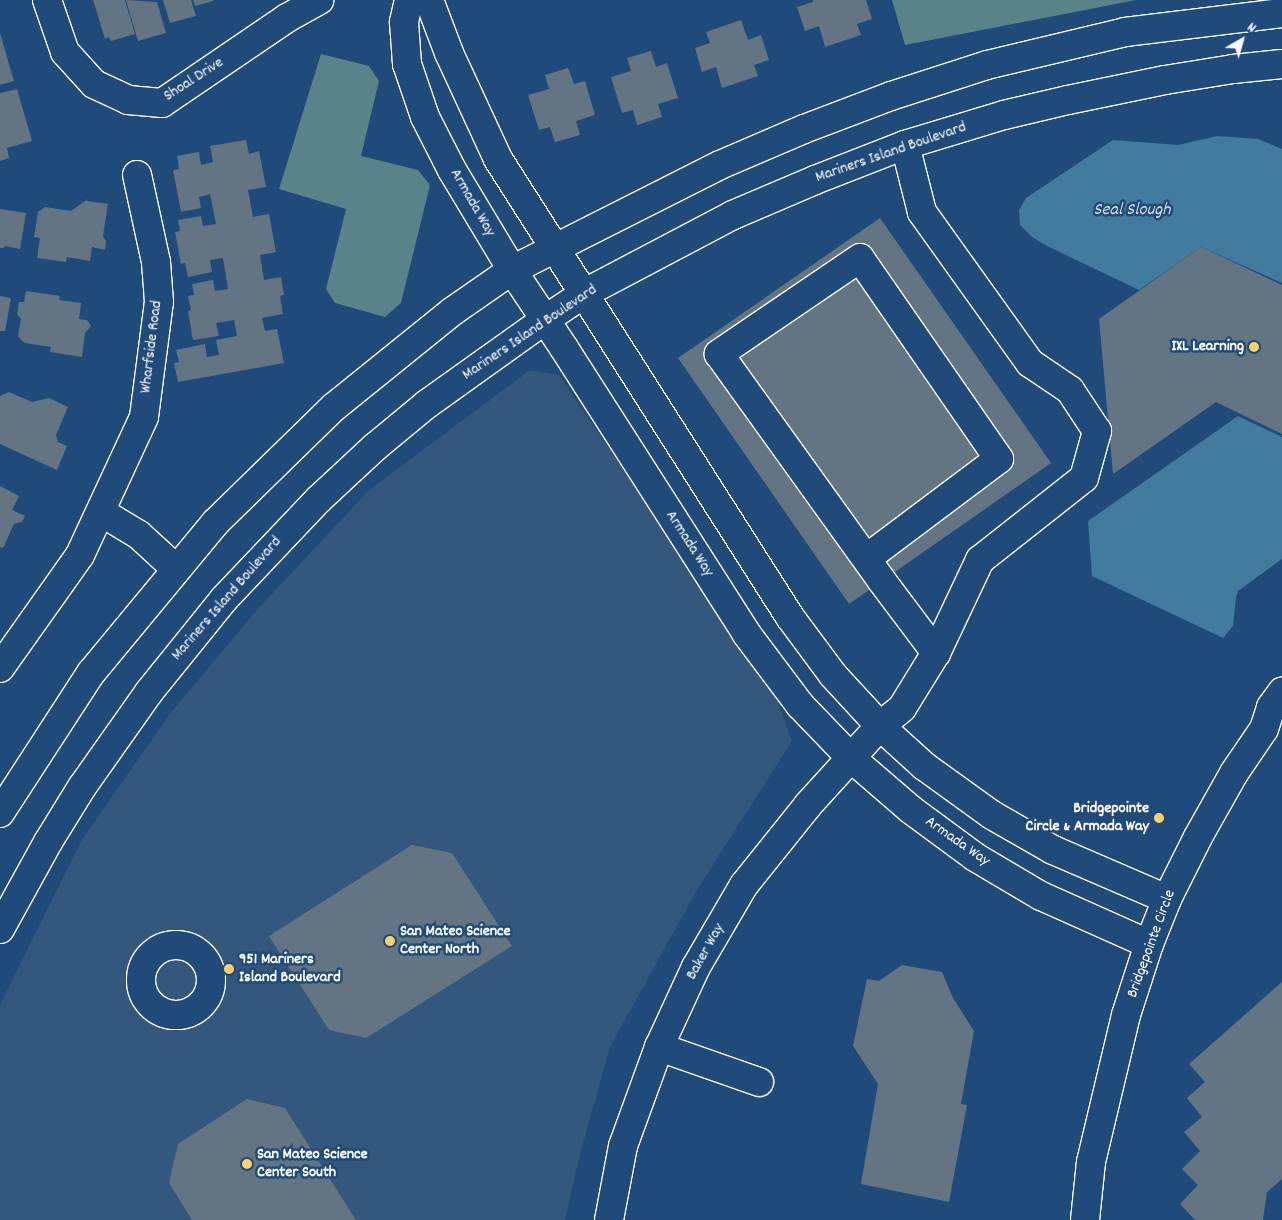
<!DOCTYPE html>
<html>
<head>
<meta charset="utf-8">
<style>
	body { margin:0 }
	#map { position:relative; width:1282px; height:1220px; overflow:hidden; background:#1f4a7a; font-family:Dekko,sans-serif }
	div>[style] { position:absolute }
	.built>* { inset:0; background:#33577d }
	.green>* { inset:0; background:#5a8289 }
	.water>* { inset:0; background:#437b9e }
	.building>* { inset:0; background:#637583 }
	.roads { filter:drop-shadow(1px 0 #fff) drop-shadow(-1px 0 #fff) drop-shadow(0 1px #fff) drop-shadow(0 -1px #fff) }
	.minor>* { height:28px; margin:-14px; padding:0 14px; transform-origin:14px; border-radius:14px; background:#1f4a7a }
	.minor>.ring { margin:-14px; padding:0; box-sizing:content-box; background:none; border:28px solid #1f4a7a; border-radius:50% }
	.major>* { height:28px; margin:-14px; padding:0 14px; transform-origin:14px; border-radius:14px; background:#1f4a7a }
	.dots>* { width:14px; height:14px; translate:-50% -50%; box-sizing:border-box; border:2px solid #1f4a7a; border-radius:50% }
	span { translate:-50% -50%; white-space:nowrap; text-align:center; line-height:1.15; -webkit-text-stroke:5px #1f4a7a; paint-order:stroke }
	.street-label { font-size:16px; color:#fff }
	.poi-label { font-size:16px; color:#fff; font-weight:700 }
	.right { translate:-100% -50%; text-align:right }
	.left { translate:0 -50%; text-align:left }
	.water-label { font-size:18px; color:#d0dee7; font-style:italic }
	.north { position:absolute; left:1217px; top:15px; width:50px; height:50px; -webkit-text-stroke:4px #1f4a7a; paint-order:stroke; rotate:38deg; font-size:14px; font-weight:700; line-height:20px; text-align:center; color:#fff }
	.north::after { content:''; display:block; margin:auto; width:18px; height:22px; background:#fff; clip-path:polygon(50% 0,100% 100%,50% 72%,0 100%) }
</style>
</head>
<body>
<div id="map">
	<div class="built">
		<i style="clip-path:polygon(530px 370px,559px 375px,774px 692px,792px 741px,697px 890px,610px 1047px,579px 1158px,565px 1220px,0 1220px,0 1005px,81px 841px,169px 715px,256px 611px,369px 490px)"></i>
	</div>
	<div class="green">
		<i style="clip-path:polygon(892px 0,1136px 0,905px 45px)"></i>
		<i style="clip-path:polygon(321px 54px,369px 66px,379px 81px,361px 156px,418px 170px,430px 185px,401px 303px,385px 317px,335px 303px,326px 289px,346px 209px,279px 189px)"></i>
	</div>
	<div class="water">
		<i style="clip-path:polygon(1217px 136px,1258px 139px,1282px 149px,1282px 283px,1201px 247px,1139px 290px,1047px 246px,1032px 237px,1020px 225px,1019px 210px,1026px 198px,1113px 140px,1178px 145px)"></i>
		<i style="clip-path:polygon(1238px 416px,1282px 437px,1282px 559px,1238px 591px,1236px 597px,1233px 626px,1223px 638px,1092px 576px,1088px 521px)"></i>
	</div>
	<div class="building">
		<i style="clip-path:polygon(93px 0,125px 0,135px 34px,111px 41px,109px 37px,105px 39px)"></i>
		<i style="clip-path:polygon(126px 0,157px 2px,166px 33px,138px 41px)"></i>
		<i style="clip-path:polygon(163px 0,191px 0,196px 16px,170px 23px)"></i>
		<i style="clip-path:polygon(193px 0,213px 0,213px 1px,195px 6px)"></i>
		<i style="clip-path:polygon(813px 0,866px 0,872px 19px,857px 24px,861px 35px,825px 47px,819px 26px,805px 31px,797px 7px,813px 2px)"></i>
		<i style="clip-path:polygon(741px 20px,748px 40px,761px 35px,769px 60px,754px 65px,758px 76px,722px 88px,716px 67px,702px 72px,695px 48px,710px 43px,706px 32px)"></i>
		<i style="clip-path:polygon(0 33px,14px 81px,0 85px)"></i>
		<i style="clip-path:polygon(651px 51px,656px 67px,667px 63px,678px 98px,658px 104px,662px 117px,637px 125px,633px 110px,622px 113px,611px 77px,631px 71px,627px 58px)"></i>
		<i style="clip-path:polygon(568px 68px,574px 84px,585px 81px,595px 115px,576px 121px,580px 135px,555px 142px,550px 127px,539px 130px,528px 95px,549px 89px,545px 75px)"></i>
		<i style="clip-path:polygon(17px 89px,32px 141px,7px 148px,9px 158px,0 161px,0 93px)"></i>
		<i style="clip-path:polygon(246px 140px,249px 154px,259px 151px,266px 187px,248px 190px,253px 217px,269px 214px,276px 252px,260px 255px,264px 280px,281px 277px,284px 295px,280px 296px,283px 314px,262px 318px,265px 331px,277px 329px,284px 363px,178px 382px,174px 363px,179px 362px,176px 350px,205px 344px,207px 357px,219px 355px,216px 340px,237px 336px,234px 320px,216px 323px,219px 336px,193px 340px,188px 311px,191px 310px,188px 296px,194px 295px,192px 284px,213px 280px,215px 291px,228px 289px,223px 258px,210px 260px,212px 272px,188px 277px,185px 263px,181px 264px,175px 232px,180px 231px,178px 220px,201px 216px,203px 226px,216px 224px,210px 194px,199px 197px,201px 208px,181px 212px,173px 170px,179px 169px,177px 156px,199px 152px,201px 165px,213px 162px,210px 146px)"></i>
		<i style="clip-path:polygon(88px 199px,87px 201px,108px 204px,103px 236px,106px 241px,105px 250px,92px 247px,90px 261px,67px 257px,66px 262px,37px 258px,40px 238px,34px 237px,38px 212px,45px 207px,71px 211px)"></i>
		<i style="clip-path:polygon(0 209px,26px 213px,20px 249px,5px 246px,4px 248px,0 248px)"></i>
		<i style="clip-path:polygon(880px 218px,1051px 463px,849px 604px,678px 358px)"></i>
		<i style="clip-path:polygon(1201px 247px,1282px 285px,1282px 434px,1216px 402px,1113px 474px,1099px 319px)"></i>
		<i style="clip-path:polygon(26px 291px,60px 296px,59px 300px,81px 303px,79px 319px,87px 320px,91px 326px,85px 333px,82px 357px,50px 352px,51px 347px,25px 343px,21px 340px,18px 336px,21px 319px,17px 314px,19px 302px,24px 302px)"></i>
		<i style="clip-path:polygon(0 296px,11px 298px,5px 331px,0 331px)"></i>
		<i style="clip-path:polygon(9px 392px,32px 402px,49px 398px,68px 407px,56px 435px,58px 442px,67px 446px,57px 470px,0 444px,0 396px)"></i>
		<i style="clip-path:polygon(0 486px,19px 496px,12px 510px,25px 516px,22px 522px,14px 524px,3px 548px,0 547px)"></i>
		<i style="clip-path:polygon(412px 845px,452px 853px,512px 946px,366px 1038px,329px 1030px,269px 936px)"></i>
		<i style="clip-path:polygon(902px 965px,942px 972px,953px 998px,974px 1031px,961px 1104px,967px 1105px,949px 1202px,861px 1184px,878px 1084px,853px 1046px,867px 979px,879px 981px)"></i>
		<i style="clip-path:polygon(1282px 982px,1282px 1179px,1267px 1192px,1263px 1220px,1195px 1220px,1180px 1204px,1198px 1185px,1182px 1169px,1200px 1151px,1184px 1132px,1202px 1117px,1187px 1098px,1205px 1082px,1189px 1064px)"></i>
		<i style="clip-path:polygon(247px 1099px,285px 1108px,356px 1220px,192px 1220px,169px 1183px,178px 1144px)"></i>
	</div>
	<div class="roads">
		<div class="minor">
			<i style="left:47px;top:0;width:55px;rotate:70.9deg"></i>
			<i style="left:65px;top:52px;width:43px;rotate:47.8deg"></i>
			<i style="left:94px;top:84px;width:38px;rotate:25deg"></i>
			<i style="left:128px;top:100px;width:34px;rotate:5deg"></i>
			<i style="left:162px;top:103px;width:151px;rotate:-34.2deg"></i>
			<i style="left:287px;top:18px;width:37px;rotate:-29deg"></i>
			<i style="left:409px;top:0;width:23px;rotate:103deg"></i>
			<i style="left:404px;top:22px;width:42px;rotate:85.9deg"></i>
			<i style="left:407px;top:64px;width:56px;rotate:71.2deg"></i>
			<i style="left:425px;top:117px;width:59px;rotate:63deg"></i>
			<i style="left:452px;top:170px;width:117px;rotate:59deg"></i>
			<i style="left:512px;top:270px;width:94px;rotate:56.3deg"></i>
			<i style="left:564px;top:348px;width:338px;rotate:57.4deg"></i>
			<i style="left:746px;top:633px;width:90px;rotate:53.1deg"></i>
			<i style="left:800px;top:705px;width:74px;rotate:46.1deg"></i>
			<i style="left:851px;top:758px;width:78px;rotate:40.8deg"></i>
			<i style="left:910px;top:809px;width:81px;rotate:36.4deg"></i>
			<i style="left:975px;top:857px;width:77px;rotate:30.6deg"></i>
			<i style="left:1041px;top:896px;width:118px;rotate:24deg"></i>
			<i style="left:429px;top:0;width:57px;rotate:69.3deg"></i>
			<i style="left:449px;top:53px;width:117px;rotate:65.2deg"></i>
			<i style="left:498px;top:159px;width:543px;rotate:57.48deg"></i>
			<i style="left:790px;top:617px;width:72px;rotate:53.4deg"></i>
			<i style="left:833px;top:675px;width:69px;rotate:47.3deg"></i>
			<i style="left:880px;top:726px;width:59px;rotate:42.3deg"></i>
			<i style="left:924px;top:766px;width:84px;rotate:35.8deg"></i>
			<i style="left:992px;top:815px;width:70px;rotate:29.8deg"></i>
			<i style="left:1053px;top:850px;width:124px;rotate:23.3deg"></i>
			<i style="left:101px;top:512px;width:44px;rotate:31.2deg"></i>
			<i style="left:139px;top:535px;width:49px;rotate:42.5deg"></i>
			<i style="left:867px;top:558px;width:165px;rotate:-36.9deg"></i>
			<i style="left:999px;top:459px;width:244px;rotate:-124.7deg"></i>
			<i style="left:860px;top:258px;width:171px;rotate:145.8deg"></i>
			<i style="left:719px;top:354px;width:279px;rotate:54.3deg"></i>
			<i style="left:882px;top:581px;width:90px;rotate:53.1deg"></i>
			<i style="left:0;top:668px;width:138px;rotate:-54.7deg"></i>
			<i style="left:80px;top:555px;width:152px;rotate:-65.1deg"></i>
			<i style="left:144px;top:417px;width:116px;rotate:-82.6deg"></i>
			<i style="left:159px;top:302px;width:40px;rotate:-94.3deg"></i>
			<i style="left:156px;top:262px;width:89px;rotate:-102.3deg"></i>
			<i class="ring" style="left:141px;top:945px;width:42px;height:42px"></i>
			<i style="left:659px;top:1047px;width:106px;rotate:19.3deg"></i>
			<i style="left:609px;top:1220px;width:75px;rotate:-79.3deg"></i>
			<i style="left:623px;top:1146px;width:105px;rotate:-70deg"></i>
			<i style="left:659px;top:1047px;width:88px;rotate:-65.2deg"></i>
			<i style="left:696px;top:967px;width:95px;rotate:-59.7deg"></i>
			<i style="left:744px;top:885px;width:102px;rotate:-51.3deg"></i>
			<i style="left:808px;top:805px;width:107px;rotate:-47.7deg"></i>
			<i style="left:880px;top:726px;width:28px;rotate:-39deg"></i>
			<i style="left:902px;top:708px;width:65px;rotate:-58.3deg"></i>
			<i style="left:936px;top:653px;width:103px;rotate:-64.7deg"></i>
			<i style="left:980px;top:560px;width:132px;rotate:-38.3deg"></i>
			<i style="left:1084px;top:478px;width:49px;rotate:-74.5deg"></i>
			<i style="left:1097px;top:431px;width:49px;rotate:-123.4deg"></i>
			<i style="left:1070px;top:390px;width:48px;rotate:-146deg"></i>
			<i style="left:1030px;top:363px;width:186px;rotate:-125.6deg"></i>
			<i style="left:922px;top:212px;width:69px;rotate:-104.2deg"></i>
			<i style="left:1085px;top:1220px;width:58px;rotate:-84.1deg"></i>
			<i style="left:1091px;top:1162px;width:151px;rotate:-76.6deg"></i>
			<i style="left:1126px;top:1015px;width:75px;rotate:-72.1deg"></i>
			<i style="left:1149px;top:944px;width:48px;rotate:-68.2deg"></i>
			<i style="left:1167px;top:899px;width:69px;rotate:-63.4deg"></i>
			<i style="left:1198px;top:837px;width:73px;rotate:-60.6deg"></i>
			<i style="left:1234px;top:773px;width:53px;rotate:-55.7deg"></i>
			<i style="left:1264px;top:729px;width:23px;rotate:-72deg"></i>
			<i style="left:1271px;top:707px;width:19px;rotate:-54deg"></i>
		</div>
		<div class="major">
			<i style="left:0;top:813px;width:167px;rotate:-57deg"></i>
			<i style="left:91px;top:673px;width:195px;rotate:-50.4deg"></i>
			<i style="left:215px;top:523px;width:166px;rotate:-44.3deg"></i>
			<i style="left:334px;top:407px;width:153px;rotate:-38.9deg"></i>
			<i style="left:453px;top:311px;width:72px;rotate:-34.8deg"></i>
			<i style="left:512px;top:270px;width:233px;rotate:-26.8deg"></i>
			<i style="left:720px;top:165px;width:91px;rotate:-23.2deg"></i>
			<i style="left:804px;top:129px;width:93px;rotate:-20.8deg"></i>
			<i style="left:891px;top:96px;width:101px;rotate:-17.9deg"></i>
			<i style="left:987px;top:65px;width:142px;rotate:-13.4deg"></i>
			<i style="left:1125px;top:32px;width:158px;rotate:-6.9deg"></i>
			<i style="left:0;top:929px;width:99px;rotate:-61.1deg"></i>
			<i style="left:48px;top:842px;width:65px;rotate:-58.3deg"></i>
			<i style="left:82px;top:787px;width:116px;rotate:-54.8deg"></i>
			<i style="left:149px;top:692px;width:119px;rotate:-51.1deg"></i>
			<i style="left:224px;top:599px;width:138px;rotate:-46.5deg"></i>
			<i style="left:319px;top:499px;width:76px;rotate:-42.9deg"></i>
			<i style="left:375px;top:447px;width:67px;rotate:-39.6deg"></i>
			<i style="left:427px;top:404px;width:146px;rotate:-35.5deg"></i>
			<i style="left:546px;top:319px;width:47px;rotate:-33.7deg"></i>
			<i style="left:585px;top:293px;width:167px;rotate:-27.8deg"></i>
			<i style="left:733px;top:215px;width:89px;rotate:-23.1deg"></i>
			<i style="left:815px;top:180px;width:97px;rotate:-21.3deg"></i>
			<i style="left:905px;top:145px;width:103px;rotate:-16.9deg"></i>
			<i style="left:1004px;top:115px;width:66px;rotate:-13.2deg"></i>
			<i style="left:1068px;top:100px;width:99px;rotate:-11.7deg"></i>
			<i style="left:1165px;top:80px;width:69px;rotate:-9.2deg"></i>
			<i style="left:1233px;top:69px;width:49px;rotate:-5.8deg"></i>
		</div>
	</div>
	<div class="dots">
		<i style="left:1254px;top:347px;background:#ffd166"></i>
		<i style="left:1159px;top:818px;background:#ffd166"></i>
		<i style="left:390px;top:941px;background:#ffd166"></i>
		<i style="left:229px;top:969px;background:#ffd166"></i>
		<i style="left:247px;top:1164px;background:#ffd166"></i>
	</div>
	<div class="street-label">
		<span style="left:194px;top:80px;rotate:-33deg">Shoal Drive</span>
		<span style="left:891px;top:153px;rotate:-19deg">Mariners Island Boulevard</span>
		<span style="left:472px;top:203px;rotate:60deg">Armada Way</span>
		<span style="left:530px;top:333px;rotate:-34deg">Mariners Island Boulevard</span>
		<span style="left:152px;top:347px;rotate:-83deg">Wharfside Road</span>
		<span style="left:689px;top:544px;rotate:57deg">Armada Way</span>
		<span style="left:227px;top:599px;rotate:-49deg">Mariners Island Boulevard</span>
		<span style="left:957px;top:842px;rotate:35deg">Armada Way</span>
		<span style="left:1152px;top:944px;rotate:-70deg">Bridgepointe Circle</span>
		<span style="left:706px;top:952px;rotate:-61deg">Baker Way</span>
	</div>
	<div class="poi-label">
		<span class="right" style="left:1244px;top:347px">IXL Learning</span>
		<span class="right" style="left:1149px;top:818px">Bridgepointe<br>Circle &amp; Armada Way</span>
		<span class="left" style="left:400px;top:941px">San Mateo Science<br>Center North</span>
		<span class="left" style="left:239px;top:969px">951 Mariners<br>Island Boulevard</span>
		<span class="left" style="left:257px;top:1164px">San Mateo Science<br>Center South</span>
	</div>
	<div class="water-label">
		<span style="left:1132px;top:211px">Seal Slough</span>
	</div>
	<div class="north">N</div>
</div>
</body>
</html>
